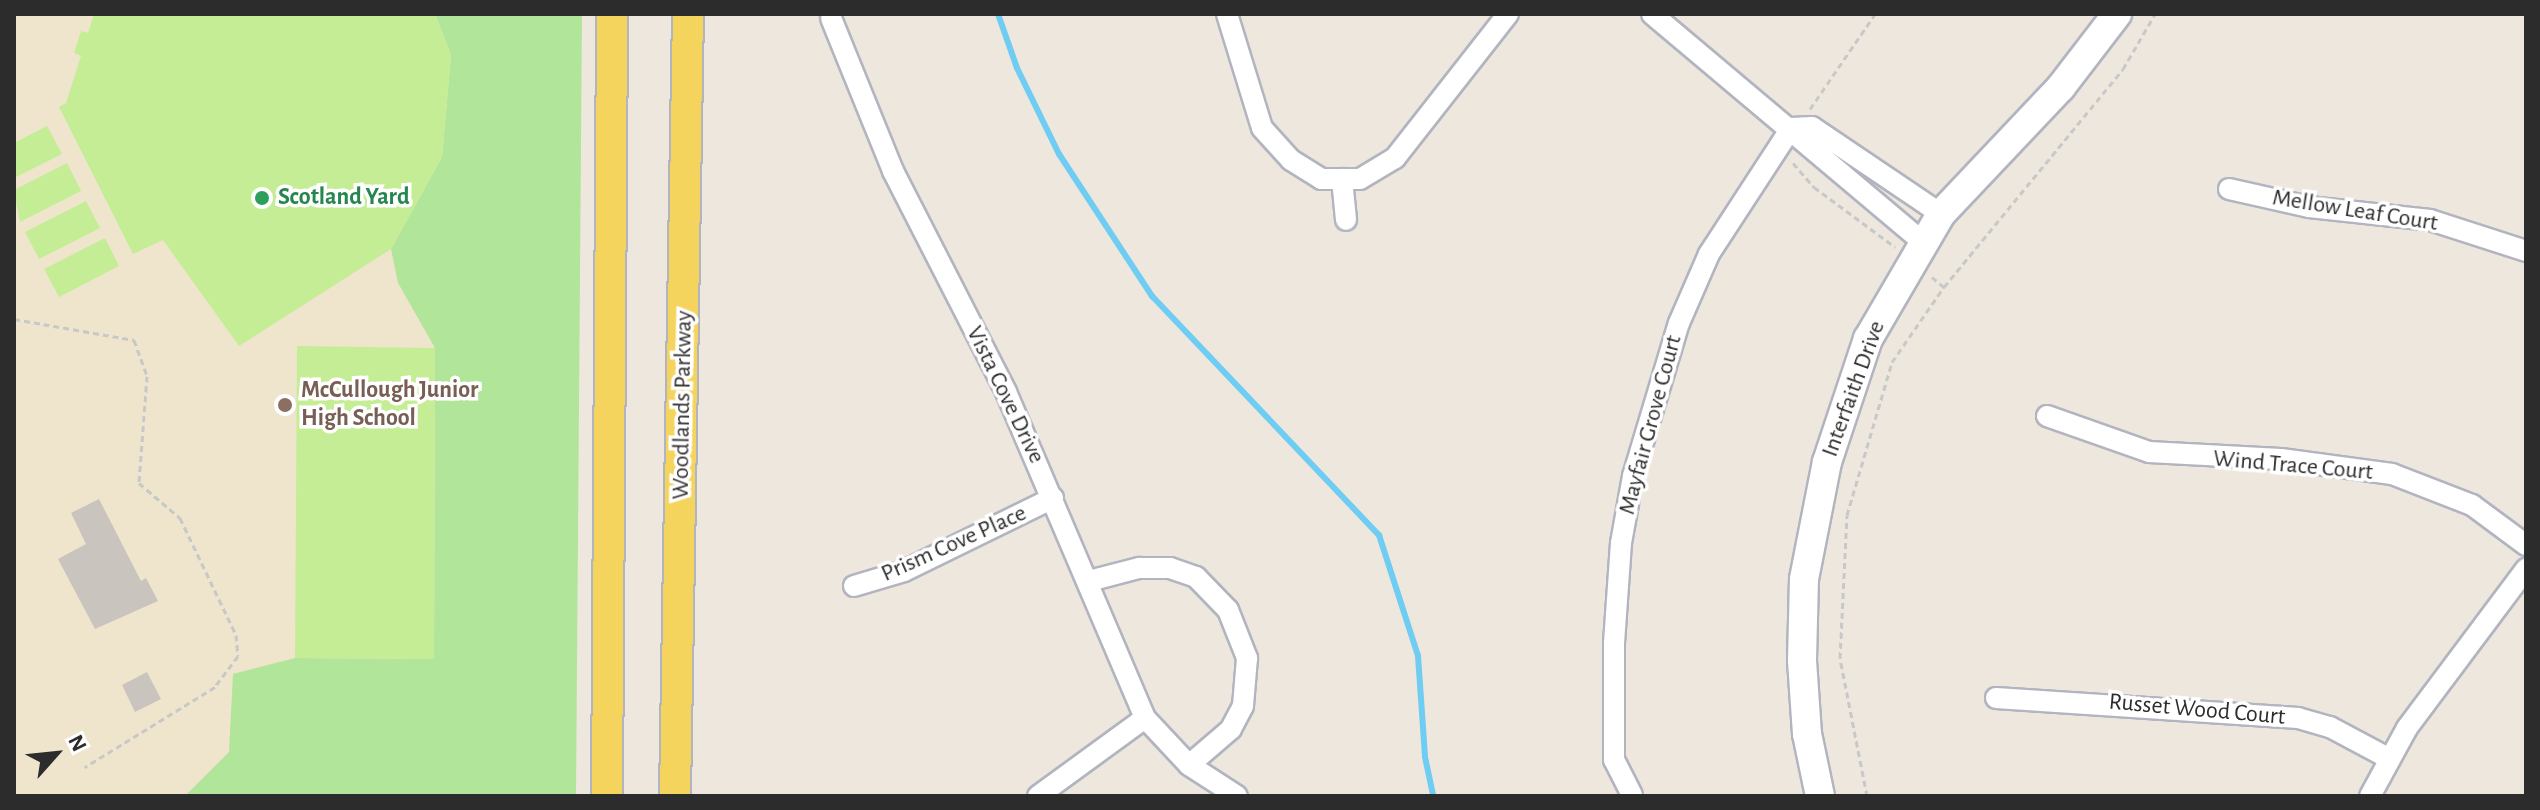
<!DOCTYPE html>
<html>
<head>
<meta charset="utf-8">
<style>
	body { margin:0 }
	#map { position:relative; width:2540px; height:810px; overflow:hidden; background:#eee7de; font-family:"Alegreya Sans",sans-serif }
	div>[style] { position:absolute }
	.education>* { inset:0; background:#efe5cd }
	.green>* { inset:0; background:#b1e599 }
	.pitch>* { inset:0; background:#c5ed95 }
	.stream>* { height:6px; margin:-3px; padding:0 3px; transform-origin:3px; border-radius:3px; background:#6fccf2 }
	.building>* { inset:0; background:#c9c4bd }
	.path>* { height:3px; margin-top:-1.5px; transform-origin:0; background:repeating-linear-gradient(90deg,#c8c8c8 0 6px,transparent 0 10px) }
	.roads { filter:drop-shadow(2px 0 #b2b4c0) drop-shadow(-2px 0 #b2b4c0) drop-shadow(0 2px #b2b4c0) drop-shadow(0 -2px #b2b4c0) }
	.street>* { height:20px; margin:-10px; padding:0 10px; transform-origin:10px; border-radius:10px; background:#fff }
	.secondary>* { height:28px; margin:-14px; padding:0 14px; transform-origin:14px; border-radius:14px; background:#fff }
	.primary>* { height:30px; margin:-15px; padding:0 15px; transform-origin:15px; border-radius:15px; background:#f4d45d }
	.dots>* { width:22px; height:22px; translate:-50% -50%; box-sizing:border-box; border:4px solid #fff; border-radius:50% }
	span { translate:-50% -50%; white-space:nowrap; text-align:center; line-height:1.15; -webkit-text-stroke:7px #fff; paint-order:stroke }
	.leisure-label { font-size:24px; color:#27864d; font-weight:700 }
	.left { translate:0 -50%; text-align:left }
	.street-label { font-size:24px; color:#2c2c2c }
	.education-label { font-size:24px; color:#785e54; font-weight:700 }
	.frame { position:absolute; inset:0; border:16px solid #2c2c2c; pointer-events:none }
	.north { position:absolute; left:16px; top:714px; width:80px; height:80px; -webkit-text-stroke:6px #fff; paint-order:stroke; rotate:63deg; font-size:22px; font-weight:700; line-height:32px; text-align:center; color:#2c2c2c }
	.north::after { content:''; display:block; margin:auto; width:28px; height:36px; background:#2c2c2c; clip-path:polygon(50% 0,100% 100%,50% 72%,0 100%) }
</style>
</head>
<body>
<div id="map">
	<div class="education">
		<i style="clip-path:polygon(14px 14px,559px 14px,555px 796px,14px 796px)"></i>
	</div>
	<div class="green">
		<i style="clip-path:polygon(435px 14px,582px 14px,576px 796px,185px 796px,229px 752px,233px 674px,295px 658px,434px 659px,435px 348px,398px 283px,391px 249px,442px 157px,451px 55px)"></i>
	</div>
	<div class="pitch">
		<i style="clip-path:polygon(94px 14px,435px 14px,451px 55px,442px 157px,391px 249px,239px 346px,163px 240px,133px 254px,59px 107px,66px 103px,81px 56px,74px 53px,81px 31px,88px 33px)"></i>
		<i style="clip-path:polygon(47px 126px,62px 154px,14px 178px,14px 143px)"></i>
		<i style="clip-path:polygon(67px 163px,81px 191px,20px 222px,14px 190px)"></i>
		<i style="clip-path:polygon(86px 201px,100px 228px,39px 259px,25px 232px)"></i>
		<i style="clip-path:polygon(105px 238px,119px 266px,59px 297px,44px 269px)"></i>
		<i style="clip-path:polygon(297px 346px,435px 348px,434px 659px,295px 658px)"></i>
	</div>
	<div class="stream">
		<i style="left:998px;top:14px;width:57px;rotate:70.6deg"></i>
		<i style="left:1017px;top:68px;width:96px;rotate:64deg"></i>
		<i style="left:1059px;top:154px;width:170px;rotate:56.8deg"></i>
		<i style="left:1152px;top:296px;width:330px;rotate:46.5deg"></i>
		<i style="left:1379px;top:535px;width:127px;rotate:72.1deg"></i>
		<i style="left:1418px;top:656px;width:101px;rotate:86deg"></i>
		<i style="left:1425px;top:757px;width:40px;rotate:78deg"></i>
	</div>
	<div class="building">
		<i style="clip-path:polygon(99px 499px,141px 581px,146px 578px,158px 601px,95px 629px,58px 559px,86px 544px,71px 513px)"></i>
		<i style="clip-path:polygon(147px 672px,161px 699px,135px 712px,122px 685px)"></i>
	</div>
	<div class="path">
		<i style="left:1810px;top:109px;width:115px;rotate:-55.6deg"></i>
		<i style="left:1793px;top:163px;width:32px;rotate:49deg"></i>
		<i style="left:1814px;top:187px;width:101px;rotate:36.5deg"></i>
		<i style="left:1932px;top:277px;width:16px;rotate:40deg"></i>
		<i style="left:14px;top:319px;width:122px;rotate:9.9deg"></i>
		<i style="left:134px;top:340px;width:38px;rotate:70deg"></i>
		<i style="left:147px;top:376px;width:107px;rotate:94.3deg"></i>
		<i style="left:139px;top:483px;width:54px;rotate:40.5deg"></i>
		<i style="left:180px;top:518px;width:130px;rotate:64.4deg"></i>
		<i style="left:236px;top:635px;width:21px;rotate:85deg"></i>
		<i style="left:238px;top:656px;width:39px;rotate:127deg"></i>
		<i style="left:215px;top:687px;width:153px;rotate:148.4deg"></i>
		<i style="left:1867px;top:796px;width:141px;rotate:-101.1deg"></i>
		<i style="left:1840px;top:658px;width:143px;rotate:-87.2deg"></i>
		<i style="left:1847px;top:515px;width:159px;rotate:-73.6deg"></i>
		<i style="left:1892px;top:362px;width:91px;rotate:-55.3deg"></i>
		<i style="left:1944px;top:287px;width:282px;rotate:-50.6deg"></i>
		<i style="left:2123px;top:69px;width:64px;rotate:-59.8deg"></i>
	</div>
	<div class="roads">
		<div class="street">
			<i style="left:1227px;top:14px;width:119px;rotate:72.9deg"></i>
			<i style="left:1262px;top:128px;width:43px;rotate:47.8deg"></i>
			<i style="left:1291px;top:160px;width:36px;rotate:32deg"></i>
			<i style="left:1321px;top:179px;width:39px"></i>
			<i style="left:1360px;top:179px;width:41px;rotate:-31deg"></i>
			<i style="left:1395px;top:158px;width:183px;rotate:-51.9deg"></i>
			<i style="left:1652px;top:14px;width:353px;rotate:40.1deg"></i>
			<i style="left:831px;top:18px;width:165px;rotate:67.9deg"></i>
			<i style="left:893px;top:171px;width:248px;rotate:62.9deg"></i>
			<i style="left:1006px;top:392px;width:354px;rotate:66.9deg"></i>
			<i style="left:1145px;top:718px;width:64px;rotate:46.9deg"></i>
			<i style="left:1189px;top:765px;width:57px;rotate:32.9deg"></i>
			<i style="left:1791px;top:128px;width:21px;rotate:-3deg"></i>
			<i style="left:1812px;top:127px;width:156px;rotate:34deg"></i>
			<i style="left:1342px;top:179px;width:41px;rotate:84.4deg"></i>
			<i style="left:2229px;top:189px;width:82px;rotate:12.7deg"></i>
			<i style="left:2309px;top:207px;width:122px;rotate:6.1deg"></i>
			<i style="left:2430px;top:220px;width:101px;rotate:17.9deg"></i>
			<i style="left:2047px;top:416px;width:108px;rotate:19.4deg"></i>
			<i style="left:2149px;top:452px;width:132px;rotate:3deg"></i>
			<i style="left:2281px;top:459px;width:112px;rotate:7.7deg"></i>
			<i style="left:2392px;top:474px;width:86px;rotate:21.2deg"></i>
			<i style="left:2472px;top:505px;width:67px;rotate:36.5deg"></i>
			<i style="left:1089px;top:581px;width:52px;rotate:-14.6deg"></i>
			<i style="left:1139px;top:568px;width:31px"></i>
			<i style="left:1170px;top:568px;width:28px;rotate:19deg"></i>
			<i style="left:1196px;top:577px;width:46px;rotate:45.9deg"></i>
			<i style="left:1228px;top:610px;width:52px;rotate:68.4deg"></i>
			<i style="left:1247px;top:658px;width:48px;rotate:94.8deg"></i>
			<i style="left:1243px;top:706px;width:26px;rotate:118deg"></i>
			<i style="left:1231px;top:729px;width:55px;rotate:139.4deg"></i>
			<i style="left:854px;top:586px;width:52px;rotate:-16.7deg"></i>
			<i style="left:904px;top:571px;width:166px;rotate:-26.1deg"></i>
			<i style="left:1996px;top:698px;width:303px;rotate:3.8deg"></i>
			<i style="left:2298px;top:718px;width:33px;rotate:16deg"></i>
			<i style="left:2330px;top:727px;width:68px;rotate:28.1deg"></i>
			<i style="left:1632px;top:795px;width:39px;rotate:-117deg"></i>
			<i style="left:1614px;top:760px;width:117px;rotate:-90deg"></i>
			<i style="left:1614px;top:643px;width:100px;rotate:-86deg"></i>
			<i style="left:1621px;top:543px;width:68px;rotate:-79.8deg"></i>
			<i style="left:1633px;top:476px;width:160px;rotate:-73.3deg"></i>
			<i style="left:1679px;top:323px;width:75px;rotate:-66.5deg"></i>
			<i style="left:1709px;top:254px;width:150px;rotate:-56.9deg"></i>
			<i style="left:1038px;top:796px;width:132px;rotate:-36.1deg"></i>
			<i style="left:2370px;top:796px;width:77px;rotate:-61.4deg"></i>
			<i style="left:2407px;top:728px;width:199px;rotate:-53.2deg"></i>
		</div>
		<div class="secondary">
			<i style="left:1820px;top:796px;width:63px;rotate:-101.8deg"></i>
			<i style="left:1807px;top:734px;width:74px;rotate:-93.9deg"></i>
			<i style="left:1802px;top:660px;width:81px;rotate:-88.6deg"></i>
			<i style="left:1804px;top:579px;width:119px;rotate:-78.9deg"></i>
			<i style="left:1827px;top:462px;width:130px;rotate:-71.6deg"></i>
			<i style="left:1868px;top:339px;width:145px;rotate:-59.7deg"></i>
			<i style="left:1941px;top:214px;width:175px;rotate:-46.6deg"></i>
			<i style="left:2061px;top:87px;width:92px;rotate:-52.5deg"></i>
		</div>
		<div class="primary">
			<i style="left:607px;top:796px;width:782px;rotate:-89.63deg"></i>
			<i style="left:675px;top:796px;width:782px;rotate:-89.05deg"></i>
		</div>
	</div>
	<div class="dots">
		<i style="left:262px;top:198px;background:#2e9e5b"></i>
		<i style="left:285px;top:405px;background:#8d6e63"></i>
	</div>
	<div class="leisure-label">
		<span class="left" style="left:278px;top:198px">Scotland Yard</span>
	</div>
	<div class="street-label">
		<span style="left:2355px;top:211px;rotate:9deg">Mellow Leaf Court</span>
		<span style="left:1854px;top:389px;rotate:-70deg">Interfaith Drive</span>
		<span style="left:1005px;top:395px;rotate:64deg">Vista Cove Drive</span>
		<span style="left:683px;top:405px;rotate:-89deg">Woodlands Parkway</span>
		<span style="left:1651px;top:425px;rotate:-75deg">Mayfair Grove Court</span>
		<span style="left:2293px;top:466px;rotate:5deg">Wind Trace Court</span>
		<span style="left:954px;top:544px;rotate:-24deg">Prism Cove Place</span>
		<span style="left:2197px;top:710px;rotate:5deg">Russet Wood Court</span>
	</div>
	<div class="education-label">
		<span class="left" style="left:301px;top:405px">McCullough Junior<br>High School</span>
	</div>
	<div class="frame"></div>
	<div class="north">N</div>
</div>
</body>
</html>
